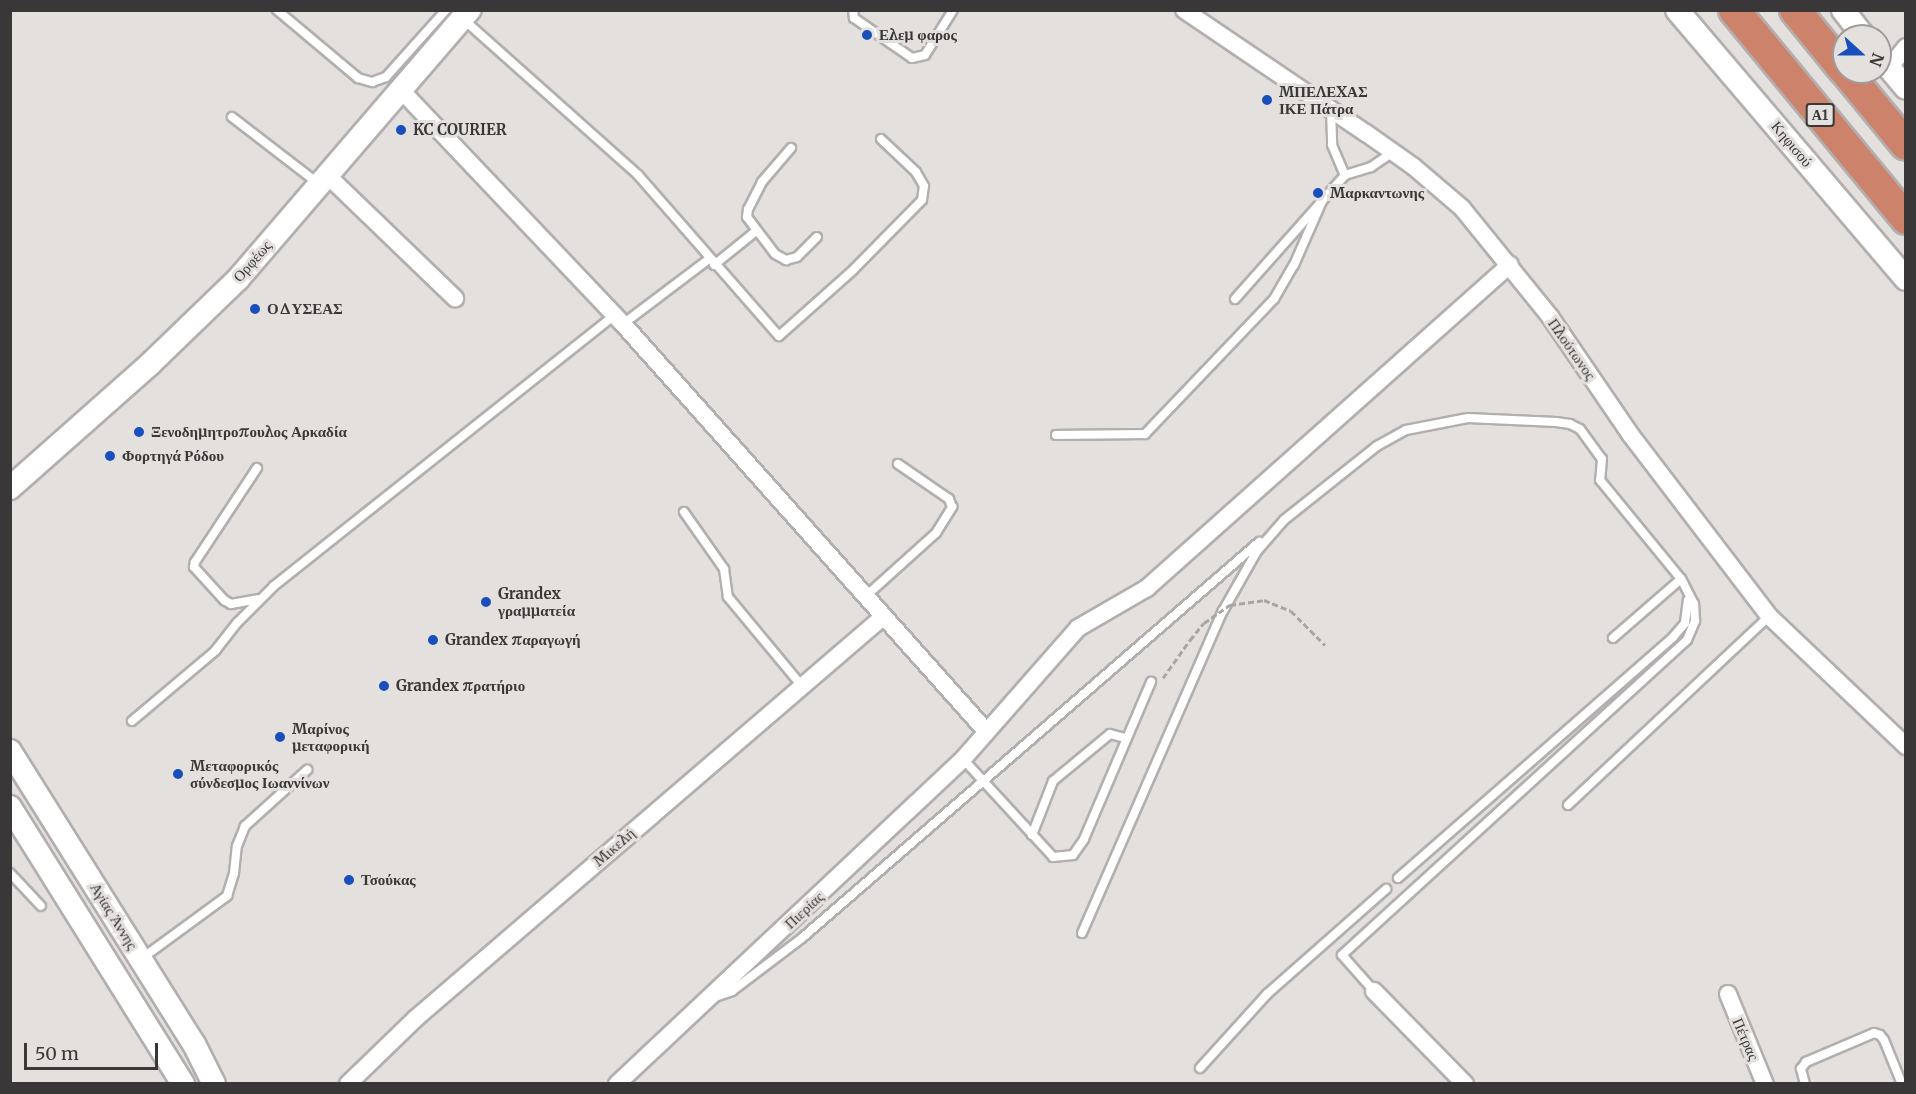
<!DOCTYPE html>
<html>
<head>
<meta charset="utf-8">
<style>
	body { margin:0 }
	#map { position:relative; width:1916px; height:1094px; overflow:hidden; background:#e4e0de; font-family:Merriweather,serif }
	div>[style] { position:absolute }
	.path>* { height:3px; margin-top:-1.5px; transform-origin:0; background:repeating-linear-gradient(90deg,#a8a5a3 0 6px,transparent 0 9px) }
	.roads { filter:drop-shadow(2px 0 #b3afae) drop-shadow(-2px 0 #b3afae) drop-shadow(0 2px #b3afae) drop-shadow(0 -2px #b3afae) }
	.lane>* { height:8px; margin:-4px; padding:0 4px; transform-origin:4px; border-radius:4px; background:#fff }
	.street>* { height:16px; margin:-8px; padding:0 8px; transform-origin:8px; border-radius:8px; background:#fff }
	.secondary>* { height:22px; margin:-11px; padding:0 11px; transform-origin:11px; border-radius:11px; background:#fff }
	.highway>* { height:30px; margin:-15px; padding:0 15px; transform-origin:15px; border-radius:15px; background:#cd826b }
	.path-bridge>* { height:3px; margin-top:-1.5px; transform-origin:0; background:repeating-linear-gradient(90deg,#a8a5a3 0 6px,transparent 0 9px) }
	.dots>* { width:16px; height:16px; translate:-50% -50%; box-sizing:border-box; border:3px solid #e4e0de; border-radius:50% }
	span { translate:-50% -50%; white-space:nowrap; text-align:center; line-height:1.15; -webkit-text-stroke:6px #e4e0de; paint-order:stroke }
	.shield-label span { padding:2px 4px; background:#e4e0de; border:2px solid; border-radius:4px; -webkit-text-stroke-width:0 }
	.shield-label { font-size:14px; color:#393737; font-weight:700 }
	.poi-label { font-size:15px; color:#393737; font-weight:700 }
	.left { translate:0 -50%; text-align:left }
	.street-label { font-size:15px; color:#393737 }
	.frame { position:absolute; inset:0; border:12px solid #393737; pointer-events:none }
	.north { position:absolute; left:1832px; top:24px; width:60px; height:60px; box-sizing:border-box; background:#e4e0de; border:2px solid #a09c9b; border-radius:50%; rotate:111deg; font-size:16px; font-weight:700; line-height:24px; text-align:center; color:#393737 }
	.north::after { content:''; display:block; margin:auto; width:21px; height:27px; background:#184fbc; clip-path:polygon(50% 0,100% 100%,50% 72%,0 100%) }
	.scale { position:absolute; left:24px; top:1043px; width:134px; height:27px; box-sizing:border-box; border:3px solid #393737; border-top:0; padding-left:8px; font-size:18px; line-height:21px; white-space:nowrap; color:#393737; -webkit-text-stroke:4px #e4e0de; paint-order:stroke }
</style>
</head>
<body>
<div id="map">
	<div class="path">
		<i style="left:1163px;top:678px;width:47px;rotate:-54.6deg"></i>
	</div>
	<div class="roads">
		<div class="lane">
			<i style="left:277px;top:10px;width:106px;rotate:40deg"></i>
			<i style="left:358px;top:78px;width:15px;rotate:16deg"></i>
			<i style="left:372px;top:82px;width:15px;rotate:-20deg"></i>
			<i style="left:386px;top:77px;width:90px;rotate:-48.2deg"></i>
			<i style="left:853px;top:10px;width:8px;rotate:83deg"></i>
			<i style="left:854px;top:18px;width:70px;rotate:34.6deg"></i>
			<i style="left:912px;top:58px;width:13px;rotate:-13deg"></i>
			<i style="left:925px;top:55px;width:53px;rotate:-58.1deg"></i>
			<i style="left:463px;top:19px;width:234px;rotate:41.7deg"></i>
			<i style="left:638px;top:175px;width:214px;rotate:48.8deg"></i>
			<i style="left:779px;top:336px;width:99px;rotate:-41.7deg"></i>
			<i style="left:853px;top:270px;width:98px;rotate:-45.4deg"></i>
			<i style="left:922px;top:200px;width:14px;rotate:-82deg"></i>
			<i style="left:924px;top:186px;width:16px;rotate:-120deg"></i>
			<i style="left:916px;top:172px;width:48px;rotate:-136.7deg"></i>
			<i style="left:1331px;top:110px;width:35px;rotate:88deg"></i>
			<i style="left:1332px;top:145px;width:33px;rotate:67deg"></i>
			<i style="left:232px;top:117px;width:110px;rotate:37.6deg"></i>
			<i style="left:791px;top:148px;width:45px;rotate:130.5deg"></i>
			<i style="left:762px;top:182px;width:30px;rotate:117deg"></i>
			<i style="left:748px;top:209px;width:8px;rotate:97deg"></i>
			<i style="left:747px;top:217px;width:46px;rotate:52.9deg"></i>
			<i style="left:775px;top:254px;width:13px;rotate:29deg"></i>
			<i style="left:786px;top:260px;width:11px;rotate:-15deg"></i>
			<i style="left:797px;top:257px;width:28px;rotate:-45deg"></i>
			<i style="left:714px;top:265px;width:54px;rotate:-39deg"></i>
			<i style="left:1235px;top:299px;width:166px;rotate:-48.4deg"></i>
			<i style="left:1345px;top:175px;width:27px;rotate:-17deg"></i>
			<i style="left:1371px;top:167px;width:27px;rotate:-34deg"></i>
			<i style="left:623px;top:324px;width:108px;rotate:-37.1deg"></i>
			<i style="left:1056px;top:435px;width:89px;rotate:-0.6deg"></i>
			<i style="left:1145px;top:434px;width:187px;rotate:-46.3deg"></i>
			<i style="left:1274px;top:299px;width:39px;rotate:-60deg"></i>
			<i style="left:1294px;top:265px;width:72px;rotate:-66.3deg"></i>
			<i style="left:257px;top:468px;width:113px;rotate:123.4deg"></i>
			<i style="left:195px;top:562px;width:5px;rotate:101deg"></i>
			<i style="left:194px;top:567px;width:45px;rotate:47.7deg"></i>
			<i style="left:224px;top:600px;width:8px;rotate:30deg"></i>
			<i style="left:231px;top:604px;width:27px;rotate:-10deg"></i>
			<i style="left:684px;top:512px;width:70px;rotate:54.9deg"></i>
			<i style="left:724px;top:569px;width:28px;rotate:82deg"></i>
			<i style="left:728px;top:597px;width:114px;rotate:50.3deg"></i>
			<i style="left:866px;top:596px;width:94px;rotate:-42deg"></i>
			<i style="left:936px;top:533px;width:31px;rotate:-58deg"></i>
			<i style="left:952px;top:507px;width:9px;rotate:-111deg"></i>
			<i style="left:949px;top:499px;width:62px;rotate:-145.5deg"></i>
			<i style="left:132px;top:721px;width:109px;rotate:-40.1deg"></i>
			<i style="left:215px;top:651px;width:36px;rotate:-52deg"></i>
			<i style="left:237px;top:623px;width:52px;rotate:-45deg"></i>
			<i style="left:274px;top:586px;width:434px;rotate:-38.5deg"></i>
			<i style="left:963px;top:759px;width:133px;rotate:47.4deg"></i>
			<i style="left:1053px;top:857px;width:20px;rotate:-6deg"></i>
			<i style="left:1073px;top:855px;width:19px;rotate:-55deg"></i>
			<i style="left:1084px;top:839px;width:171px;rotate:-66.9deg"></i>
			<i style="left:1568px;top:805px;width:276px;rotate:-43.2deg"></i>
			<i style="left:1032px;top:835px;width:58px;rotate:-68.7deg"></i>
			<i style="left:1053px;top:781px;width:74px;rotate:-39.5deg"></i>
			<i style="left:1110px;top:734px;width:16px;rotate:15deg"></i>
			<i style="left:10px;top:873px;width:45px;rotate:46.8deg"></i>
			<i style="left:1398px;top:878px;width:366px;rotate:-41.2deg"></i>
			<i style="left:1673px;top:637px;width:18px;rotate:-49deg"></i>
			<i style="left:1685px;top:623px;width:23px;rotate:-83deg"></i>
			<i style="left:1082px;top:933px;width:352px;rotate:-66.4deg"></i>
			<i style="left:1223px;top:611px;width:69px;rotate:-60.5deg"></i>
			<i style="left:1257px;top:551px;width:41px;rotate:-48.9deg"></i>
			<i style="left:1284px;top:520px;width:119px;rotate:-38.5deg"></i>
			<i style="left:1377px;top:446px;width:33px;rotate:-29deg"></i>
			<i style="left:1406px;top:430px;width:63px;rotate:-11deg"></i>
			<i style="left:1468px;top:418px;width:88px;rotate:2.6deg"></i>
			<i style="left:1556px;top:422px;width:14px;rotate:8deg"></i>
			<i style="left:1570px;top:424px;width:11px;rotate:27deg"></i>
			<i style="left:1580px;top:429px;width:37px;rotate:54deg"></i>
			<i style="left:1602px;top:459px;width:21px;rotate:95deg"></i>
			<i style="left:1600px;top:480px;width:128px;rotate:50.7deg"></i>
			<i style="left:1681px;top:579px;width:90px;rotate:139.1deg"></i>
			<i style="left:141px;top:959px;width:107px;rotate:-36.2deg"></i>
			<i style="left:227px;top:896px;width:24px;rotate:-73deg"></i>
			<i style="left:234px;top:873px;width:27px;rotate:-84deg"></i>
			<i style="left:237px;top:846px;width:22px;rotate:-68deg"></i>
			<i style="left:245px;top:826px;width:84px;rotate:-42.1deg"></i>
			<i style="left:1374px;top:991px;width:48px;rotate:-131.6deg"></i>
			<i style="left:1342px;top:955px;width:467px;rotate:-42.4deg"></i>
			<i style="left:1687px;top:640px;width:21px;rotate:-67deg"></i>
			<i style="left:1695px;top:621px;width:17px;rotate:-93deg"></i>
			<i style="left:1694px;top:604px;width:28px;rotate:-117deg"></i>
			<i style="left:715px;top:997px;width:18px;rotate:-19deg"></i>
			<i style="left:732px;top:991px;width:88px;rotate:-37.1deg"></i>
			<i style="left:802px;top:938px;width:605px;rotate:-40.91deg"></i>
			<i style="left:1200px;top:1068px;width:100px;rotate:-47.8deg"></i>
			<i style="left:1267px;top:994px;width:159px;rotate:-41.4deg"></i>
			<i style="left:1805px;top:1084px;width:16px;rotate:-105deg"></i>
			<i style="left:1801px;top:1069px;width:9px;rotate:-54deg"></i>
			<i style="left:1806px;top:1062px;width:74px;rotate:-23.1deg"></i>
			<i style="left:1874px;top:1033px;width:6px;rotate:18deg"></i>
			<i style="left:1880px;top:1035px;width:6px;rotate:51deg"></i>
			<i style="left:1884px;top:1040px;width:48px;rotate:67.8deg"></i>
		</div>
		<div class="street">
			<i style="left:1184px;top:10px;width:220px;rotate:34.1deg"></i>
			<i style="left:1366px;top:133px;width:59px;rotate:35.3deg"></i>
			<i style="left:1414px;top:167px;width:63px;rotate:40.5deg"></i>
			<i style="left:1462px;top:208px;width:141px;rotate:51deg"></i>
			<i style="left:1551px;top:318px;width:140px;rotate:55.7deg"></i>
			<i style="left:1630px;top:434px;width:229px;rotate:52.6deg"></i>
			<i style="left:1769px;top:616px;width:189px;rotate:43.5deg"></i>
			<i style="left:1889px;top:68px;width:27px;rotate:-51deg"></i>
			<i style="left:400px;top:89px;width:324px;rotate:46.5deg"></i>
			<i style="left:623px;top:324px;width:545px;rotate:48.27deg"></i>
			<i style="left:327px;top:175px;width:178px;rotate:43.9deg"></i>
			<i style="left:1374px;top:991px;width:130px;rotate:45.6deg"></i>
			<i style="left:1728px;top:994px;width:97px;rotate:67.7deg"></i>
			<i style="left:348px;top:1084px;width:93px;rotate:-44.1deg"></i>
			<i style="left:415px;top:1019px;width:618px;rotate:-40.67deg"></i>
			<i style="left:617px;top:1084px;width:475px;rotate:-43.2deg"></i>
			<i style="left:963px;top:759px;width:174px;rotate:-48.7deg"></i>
			<i style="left:1078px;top:628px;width:80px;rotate:-30.1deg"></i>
			<i style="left:1147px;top:588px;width:486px;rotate:-41.7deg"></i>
		</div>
		<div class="secondary">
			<i style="left:1677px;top:10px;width:353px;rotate:49.6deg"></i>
			<i style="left:1843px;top:10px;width:33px;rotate:52deg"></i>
			<i style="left:1880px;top:57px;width:40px;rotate:50deg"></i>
			<i style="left:10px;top:488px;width:187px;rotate:-41.5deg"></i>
			<i style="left:150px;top:364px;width:122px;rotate:-44deg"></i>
			<i style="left:238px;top:279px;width:355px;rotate:-49.3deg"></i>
			<i style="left:10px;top:751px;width:346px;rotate:57.9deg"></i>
			<i style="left:194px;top:1044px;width:45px;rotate:63.4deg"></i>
			<i style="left:10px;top:807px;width:327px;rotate:58deg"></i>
		</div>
		<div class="highway">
			<i style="left:1734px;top:10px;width:271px;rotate:50.5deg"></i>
			<i style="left:1795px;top:10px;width:77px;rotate:50.8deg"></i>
			<i style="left:1846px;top:72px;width:94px;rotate:50.6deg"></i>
		</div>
	</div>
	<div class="path-bridge">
		<i style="left:1190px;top:640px;width:22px;rotate:-51deg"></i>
		<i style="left:1204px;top:623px;width:32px;rotate:-35deg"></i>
		<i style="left:1230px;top:605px;width:34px;rotate:-8deg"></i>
		<i style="left:1264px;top:600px;width:29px;rotate:22deg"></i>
		<i style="left:1291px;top:611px;width:48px;rotate:45deg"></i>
	</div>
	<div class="dots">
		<i style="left:867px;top:35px;background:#184fbc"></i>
		<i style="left:1267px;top:100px;background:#184fbc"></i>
		<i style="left:401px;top:130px;background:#184fbc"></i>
		<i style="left:1318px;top:193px;background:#184fbc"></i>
		<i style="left:255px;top:309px;background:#184fbc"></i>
		<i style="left:139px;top:432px;background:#184fbc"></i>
		<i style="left:110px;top:456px;background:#184fbc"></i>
		<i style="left:486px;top:602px;background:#184fbc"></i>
		<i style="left:433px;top:640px;background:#184fbc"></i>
		<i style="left:384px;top:686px;background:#184fbc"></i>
		<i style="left:280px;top:737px;background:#184fbc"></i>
		<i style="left:178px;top:774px;background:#184fbc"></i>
		<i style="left:349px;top:880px;background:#184fbc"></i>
	</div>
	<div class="shield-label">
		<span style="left:1820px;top:115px">Α1</span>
	</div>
	<div class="poi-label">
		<span class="left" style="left:879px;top:35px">Ελεμ φαρος</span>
		<span class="left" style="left:1279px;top:100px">ΜΠΕΛΕΧΑΣ<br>ΙΚΕ Πάτρα</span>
		<span class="left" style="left:413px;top:130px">KC COURIER</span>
		<span class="left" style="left:1330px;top:193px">Μαρκαντωνης</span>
		<span class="left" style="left:267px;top:309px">ΟΔΥΣΕΑΣ</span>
		<span class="left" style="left:151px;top:432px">Ξενοδημητροπουλος Αρκαδία</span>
		<span class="left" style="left:122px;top:456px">Φορτηγά Ρόδου</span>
		<span class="left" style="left:498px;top:602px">Grandex<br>γραμματεία</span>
		<span class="left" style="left:445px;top:640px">Grandex παραγωγή</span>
		<span class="left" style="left:396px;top:686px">Grandex πρατήριο</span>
		<span class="left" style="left:292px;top:737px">Μαρίνος<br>μεταφορική</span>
		<span class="left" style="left:190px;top:774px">Μεταφορικός<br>σύνδεσμος Ιωαννίνων</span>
		<span class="left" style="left:361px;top:880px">Τσούκας</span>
	</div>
	<div class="street-label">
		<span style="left:1792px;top:144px;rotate:50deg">Κηφισού</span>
		<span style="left:252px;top:261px;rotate:-49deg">Ορφέως</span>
		<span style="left:1572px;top:349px;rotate:55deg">Πλούτωνος</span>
		<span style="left:614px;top:847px;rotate:-41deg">Μικελή</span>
		<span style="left:804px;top:910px;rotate:-43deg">Πιερίας</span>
		<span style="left:114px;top:916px;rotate:58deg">Αγίας Άννης</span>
		<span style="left:1746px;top:1039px;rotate:67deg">Πέτρας</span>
	</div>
	<div class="frame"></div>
	<div class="north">N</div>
	<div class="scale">50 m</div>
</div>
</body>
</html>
